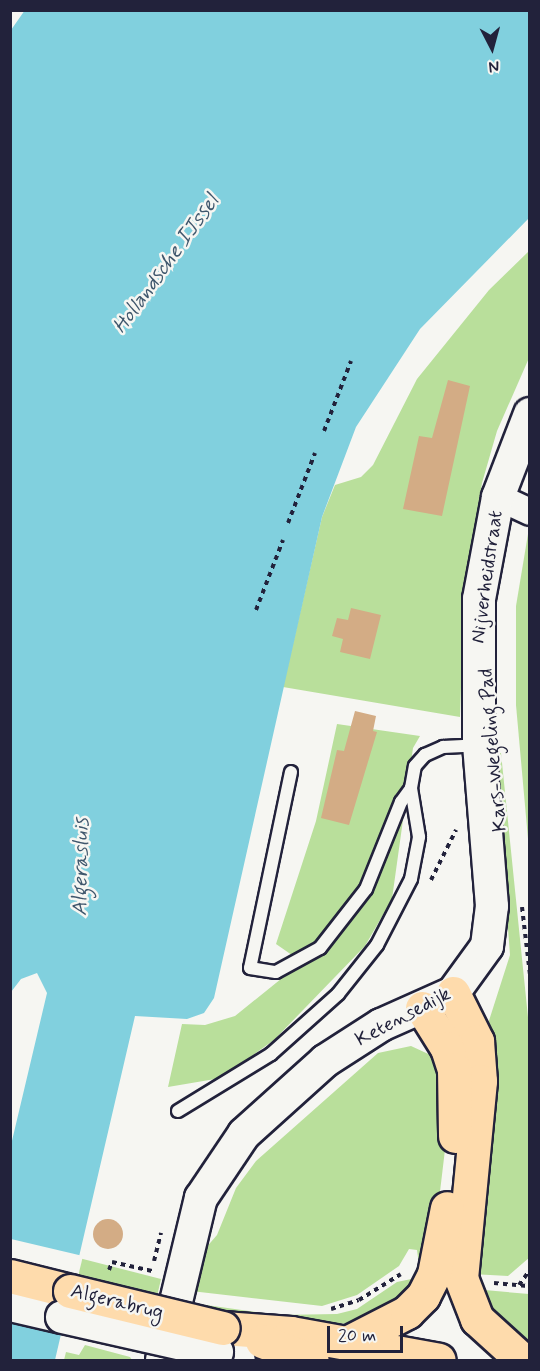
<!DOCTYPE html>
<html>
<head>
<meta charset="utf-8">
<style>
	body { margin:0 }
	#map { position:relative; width:540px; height:1371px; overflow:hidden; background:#f6f6f2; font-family:Mynerve,sans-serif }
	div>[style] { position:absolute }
	.green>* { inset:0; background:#b9df9b }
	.water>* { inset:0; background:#81d0de }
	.pier>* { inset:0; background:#f6f6f2 }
	.building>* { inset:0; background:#d3ac85 }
	.round { border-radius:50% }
	.path>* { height:4px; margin-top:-2px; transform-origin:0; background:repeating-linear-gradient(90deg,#22223b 0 4.5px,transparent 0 9px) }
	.roads { filter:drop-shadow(2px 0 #22223b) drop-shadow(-2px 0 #22223b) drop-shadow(0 2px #22223b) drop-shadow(0 -2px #22223b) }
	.service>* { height:12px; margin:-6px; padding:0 6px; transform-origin:6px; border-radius:6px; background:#f6f6f2 }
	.minor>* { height:26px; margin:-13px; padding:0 13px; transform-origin:13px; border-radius:13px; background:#f6f6f2 }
	.tertiary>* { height:32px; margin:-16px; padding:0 16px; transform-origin:16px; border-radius:16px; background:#f6f6f2 }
	.primary>* { height:33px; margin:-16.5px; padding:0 16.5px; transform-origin:16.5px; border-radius:16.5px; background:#fedbac }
	.bridges { filter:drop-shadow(2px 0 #22223b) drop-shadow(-2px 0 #22223b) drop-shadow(0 2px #22223b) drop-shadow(0 -2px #22223b) }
	.tertiary-bridge>* { height:32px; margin:-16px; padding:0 16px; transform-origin:16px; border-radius:16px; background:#f6f6f2 }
	.primary-bridge>* { height:33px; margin:-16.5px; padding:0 16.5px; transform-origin:16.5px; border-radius:16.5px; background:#fedbac }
	span { translate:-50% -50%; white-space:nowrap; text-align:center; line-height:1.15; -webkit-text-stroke:5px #f6f6f2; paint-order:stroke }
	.street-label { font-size:20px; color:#22223b }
	.water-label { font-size:21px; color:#3e566c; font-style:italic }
	.frame { position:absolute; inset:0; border:12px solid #22223b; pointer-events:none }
	.north { position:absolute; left:462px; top:18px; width:60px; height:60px; -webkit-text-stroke:4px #f6f6f2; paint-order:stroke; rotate:174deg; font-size:16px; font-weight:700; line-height:24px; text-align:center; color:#22223b }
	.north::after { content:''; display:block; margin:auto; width:21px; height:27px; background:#22223b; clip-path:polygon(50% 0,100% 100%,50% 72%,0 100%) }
	.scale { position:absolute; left:327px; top:1326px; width:76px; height:27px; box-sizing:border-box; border:3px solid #22223b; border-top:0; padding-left:8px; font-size:18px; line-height:21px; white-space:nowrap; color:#22223b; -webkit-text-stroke:4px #f6f6f2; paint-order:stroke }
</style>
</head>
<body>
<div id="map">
	<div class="green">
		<i style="clip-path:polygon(529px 251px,529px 358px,497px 431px,482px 483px,464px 597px,460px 717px,283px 687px,322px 517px,335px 485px,361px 477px,373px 465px,417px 379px,489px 290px)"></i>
		<i style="clip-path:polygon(529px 528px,530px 528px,529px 850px,516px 705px,516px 606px)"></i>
		<i style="clip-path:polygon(337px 724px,420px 736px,413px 748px,392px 899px,365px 946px,274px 1040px,221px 1078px,168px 1087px,182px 1024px,205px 1025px,235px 1016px,302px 962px,276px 944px,316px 821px)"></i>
		<i style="clip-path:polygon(495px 752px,501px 753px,529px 1027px,530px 1257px,508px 1276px,472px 1274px,486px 1030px,510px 955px)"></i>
		<i style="clip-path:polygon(411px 1046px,437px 1058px,452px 1091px,431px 1267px,419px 1265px,417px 1250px,409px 1249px,399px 1266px,357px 1295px,322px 1306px,191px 1291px,198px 1257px,217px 1235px,236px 1188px,256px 1161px,378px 1053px)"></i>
		<i style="clip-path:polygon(79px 1258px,161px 1279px,146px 1344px,63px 1328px)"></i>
		<i style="clip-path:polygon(416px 1278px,419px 1289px,354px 1324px,277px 1321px,198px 1309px,199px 1304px,278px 1315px,337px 1314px,357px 1309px,397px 1282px)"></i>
		<i style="clip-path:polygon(473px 1289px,529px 1294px,529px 1349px,513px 1340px)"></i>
		<i style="clip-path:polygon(85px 1345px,130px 1357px,132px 1360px,64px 1360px,66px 1352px,79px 1355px)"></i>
	</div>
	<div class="water">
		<i style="clip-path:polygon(25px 10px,529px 11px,529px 218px,420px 329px,356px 427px,322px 517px,214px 998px,204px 1013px,187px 1019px,135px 1016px,55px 1360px,11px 1360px,11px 1145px,47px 993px,37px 973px,21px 979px,11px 992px,11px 30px)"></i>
	</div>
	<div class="pier">
		<i style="clip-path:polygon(11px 1239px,83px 1256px,65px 1330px,11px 1317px)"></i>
	</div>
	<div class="building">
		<i style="clip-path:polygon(448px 380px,470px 386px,442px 516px,403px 509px,419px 436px,432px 438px)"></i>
		<i style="clip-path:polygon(351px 608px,381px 615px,370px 659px,340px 652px,343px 639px,332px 636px,337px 618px,348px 620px)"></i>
		<i style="clip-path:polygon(355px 711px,376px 716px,373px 731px,377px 732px,349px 825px,321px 818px,337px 750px,344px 751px)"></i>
		<i class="round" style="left:93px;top:1219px;width:30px;height:30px"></i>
	</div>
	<div class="path">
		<i style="left:324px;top:431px;width:75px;rotate:-68.9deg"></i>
		<i style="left:288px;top:523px;width:75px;rotate:-68.9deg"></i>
		<i style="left:256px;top:610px;width:75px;rotate:-68.9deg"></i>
		<i style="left:431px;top:880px;width:56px;rotate:-63.4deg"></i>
		<i style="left:522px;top:907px;width:68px;rotate:83.3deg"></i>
		<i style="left:154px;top:1261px;width:29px;rotate:-76deg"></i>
		<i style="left:109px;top:1270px;width:9px;rotate:-69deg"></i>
		<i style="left:112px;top:1262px;width:41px;rotate:12.7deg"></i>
		<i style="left:494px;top:1283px;width:36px;rotate:5deg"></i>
		<i style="left:519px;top:1285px;width:19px;rotate:-54deg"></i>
		<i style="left:331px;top:1309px;width:29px;rotate:-18deg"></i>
		<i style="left:359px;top:1300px;width:49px;rotate:-31.8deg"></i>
	</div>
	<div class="roads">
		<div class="service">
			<i style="left:291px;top:772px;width:200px;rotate:101.8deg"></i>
			<i style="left:250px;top:968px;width:26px;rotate:9deg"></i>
			<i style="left:276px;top:972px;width:50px;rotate:-28.6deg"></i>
			<i style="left:320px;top:948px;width:75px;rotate:-52.1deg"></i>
			<i style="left:366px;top:889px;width:94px;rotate:-68.1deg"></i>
			<i style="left:401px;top:802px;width:17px;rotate:-54deg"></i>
			<i style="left:178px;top:1111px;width:109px;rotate:-31.5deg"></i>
			<i style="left:271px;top:1054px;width:90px;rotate:-41.8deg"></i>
			<i style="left:338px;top:994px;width:63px;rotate:-51.5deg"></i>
			<i style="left:377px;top:945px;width:74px;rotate:-62.7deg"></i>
			<i style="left:411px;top:879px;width:43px;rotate:-79.2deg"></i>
			<i style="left:419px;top:837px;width:50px;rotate:-99.3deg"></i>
			<i style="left:411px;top:788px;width:22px;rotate:-80deg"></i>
			<i style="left:415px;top:766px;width:15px;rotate:-48deg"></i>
			<i style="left:425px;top:755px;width:20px;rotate:-24deg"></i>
			<i style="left:443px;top:747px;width:35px;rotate:-3deg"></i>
		</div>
		<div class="minor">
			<i style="left:498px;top:497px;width:35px;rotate:25deg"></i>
		</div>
		<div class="tertiary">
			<i style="left:10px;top:1305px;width:53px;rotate:13deg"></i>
			<i style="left:217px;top:1352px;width:23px;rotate:20deg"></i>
			<i style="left:162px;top:1360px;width:167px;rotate:-76.5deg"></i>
			<i style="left:201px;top:1198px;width:77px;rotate:-56.1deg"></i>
			<i style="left:244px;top:1134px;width:109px;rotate:-42deg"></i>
			<i style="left:325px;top:1061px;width:67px;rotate:-32.7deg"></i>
			<i style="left:381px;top:1025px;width:79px;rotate:-24deg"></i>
			<i style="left:453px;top:993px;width:58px;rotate:-54.1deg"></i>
			<i style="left:487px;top:946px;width:40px;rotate:-82.9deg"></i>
			<i style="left:492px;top:906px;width:162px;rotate:-94.6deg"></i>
			<i style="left:479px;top:745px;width:146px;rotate:-90deg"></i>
			<i style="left:479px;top:599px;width:104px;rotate:-79.4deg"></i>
			<i style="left:498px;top:497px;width:89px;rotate:-68.9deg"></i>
		</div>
		<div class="primary">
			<i style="left:453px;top:993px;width:54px;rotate:63.4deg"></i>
			<i style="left:477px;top:1041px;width:40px;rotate:85.7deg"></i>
			<i style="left:480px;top:1081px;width:198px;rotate:95.5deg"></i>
			<i style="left:461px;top:1278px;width:44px;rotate:68.7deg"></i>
			<i style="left:477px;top:1319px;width:61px;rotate:42.3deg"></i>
			<i style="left:422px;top:1008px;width:47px;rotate:58deg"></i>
			<i style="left:447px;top:1048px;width:22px;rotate:72deg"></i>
			<i style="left:454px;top:1069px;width:67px;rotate:89.1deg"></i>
			<i style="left:10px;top:1276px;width:62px;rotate:14deg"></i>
			<i style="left:223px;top:1328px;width:68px;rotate:4.2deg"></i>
			<i style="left:291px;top:1333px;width:150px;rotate:10.3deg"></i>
			<i style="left:262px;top:1341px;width:53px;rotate:20.8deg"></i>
			<i style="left:347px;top:1343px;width:68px;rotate:-27.3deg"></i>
			<i style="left:407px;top:1312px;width:23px;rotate:-45deg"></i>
			<i style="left:423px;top:1296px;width:25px;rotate:-63deg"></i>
			<i style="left:434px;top:1274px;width:67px;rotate:-78.9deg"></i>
		</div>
	</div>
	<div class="bridges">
		<div class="tertiary-bridge">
			<i style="left:62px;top:1317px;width:159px;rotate:12.7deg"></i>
		</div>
		<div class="primary-bridge">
			<i style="left:70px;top:1291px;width:157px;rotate:13.6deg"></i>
		</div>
	</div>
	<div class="street-label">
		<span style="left:487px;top:577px;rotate:-82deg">Nijverheidstraat</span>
		<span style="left:493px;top:750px;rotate:-95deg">Kars-Wegeling Pad</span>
		<span style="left:403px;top:1017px;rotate:-28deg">Ketensedijk</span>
		<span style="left:117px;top:1302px;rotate:14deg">Algerabrug</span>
	</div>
	<div class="water-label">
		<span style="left:166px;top:264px;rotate:-54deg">Hollandsche IJssel</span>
		<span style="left:81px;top:867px;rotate:-89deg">Algerasluis</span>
	</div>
	<div class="frame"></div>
	<div class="north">N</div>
	<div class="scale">20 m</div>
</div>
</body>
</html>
